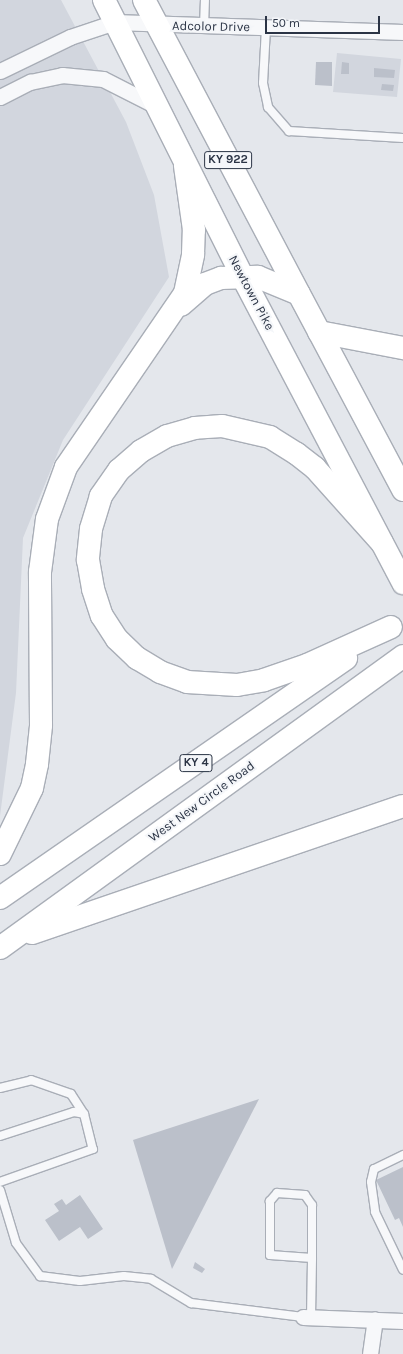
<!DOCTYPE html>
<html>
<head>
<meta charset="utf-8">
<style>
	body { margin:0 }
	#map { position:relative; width:403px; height:1354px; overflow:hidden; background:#e4e7ec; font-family:Karla,sans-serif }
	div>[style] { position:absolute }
	.built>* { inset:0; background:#d2d6de }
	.building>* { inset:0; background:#bbc0ca }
	.roads { filter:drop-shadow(1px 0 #a9aeb7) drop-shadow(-1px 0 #a9aeb7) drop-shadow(0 1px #a9aeb7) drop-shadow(0 -1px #a9aeb7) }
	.lane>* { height:8px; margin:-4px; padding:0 4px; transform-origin:4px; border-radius:4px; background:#f7f8fa }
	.street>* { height:15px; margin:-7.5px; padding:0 7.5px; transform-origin:7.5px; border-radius:7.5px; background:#f7f8fa }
	.primary>* { height:22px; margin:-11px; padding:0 11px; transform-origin:11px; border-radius:11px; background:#fff }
	.highway>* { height:22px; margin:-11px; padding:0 11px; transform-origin:11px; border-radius:11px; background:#fff }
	span { translate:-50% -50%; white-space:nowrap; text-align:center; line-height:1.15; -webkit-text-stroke:4px #f4f6f9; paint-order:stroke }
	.shield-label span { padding:1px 3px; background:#f4f6f9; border:1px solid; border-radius:3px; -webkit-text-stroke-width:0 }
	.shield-label { font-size:12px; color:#2b3445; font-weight:700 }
	.street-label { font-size:13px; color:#2b3445 }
	.scale { position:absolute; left:265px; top:16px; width:115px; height:18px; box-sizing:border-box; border:2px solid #2b3445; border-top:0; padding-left:5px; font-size:12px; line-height:14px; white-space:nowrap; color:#2b3445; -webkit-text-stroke:3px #f4f6f9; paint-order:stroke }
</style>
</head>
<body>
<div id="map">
	<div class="built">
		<i style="clip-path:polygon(0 0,61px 0,126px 122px,154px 195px,169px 277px,63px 440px,23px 538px,16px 693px,0 816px)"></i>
		<i style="clip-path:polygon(337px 53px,401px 59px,397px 97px,333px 92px)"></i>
	</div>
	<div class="building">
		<i style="clip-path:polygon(316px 62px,332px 62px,332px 86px,315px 85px)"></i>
		<i style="clip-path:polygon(342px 62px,349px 63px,349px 74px,341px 74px)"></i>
		<i style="clip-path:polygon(374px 68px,395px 70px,394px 78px,374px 77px)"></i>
		<i style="clip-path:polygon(382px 84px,394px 85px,393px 91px,381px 90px)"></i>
		<i style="clip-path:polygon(259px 1099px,172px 1269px,133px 1140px)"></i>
		<i style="clip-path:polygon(403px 1167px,403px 1227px,399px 1218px,395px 1220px,376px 1180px)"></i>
		<i style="clip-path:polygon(80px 1195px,103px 1229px,88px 1239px,80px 1227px,59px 1241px,45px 1220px,59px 1211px,54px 1204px,62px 1199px,66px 1205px)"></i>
		<i style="clip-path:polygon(195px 1262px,205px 1269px,202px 1273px,193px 1268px)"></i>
	</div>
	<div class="roads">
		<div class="lane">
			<i style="left:204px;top:27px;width:27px;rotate:-88deg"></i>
			<i style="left:266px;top:28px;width:55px;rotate:93.1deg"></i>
			<i style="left:263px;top:83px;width:25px;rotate:78deg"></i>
			<i style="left:268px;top:107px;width:32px;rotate:49deg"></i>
			<i style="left:289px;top:131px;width:114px;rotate:3.5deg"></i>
			<i style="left:0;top:1088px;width:32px;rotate:-14deg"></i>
			<i style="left:31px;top:1080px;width:42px;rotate:19.3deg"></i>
			<i style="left:71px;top:1094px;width:24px;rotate:57deg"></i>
			<i style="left:84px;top:1114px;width:36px;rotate:76deg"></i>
			<i style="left:93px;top:1149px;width:99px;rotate:160.5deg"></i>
			<i style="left:0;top:1136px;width:78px;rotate:-18deg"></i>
			<i style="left:74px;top:1112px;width:10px;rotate:11deg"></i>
			<i style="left:403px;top:1155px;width:32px;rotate:154deg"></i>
			<i style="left:374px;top:1169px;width:13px;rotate:103deg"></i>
			<i style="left:371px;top:1182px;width:30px;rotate:82deg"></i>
			<i style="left:375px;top:1212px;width:64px;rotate:64.2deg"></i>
			<i style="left:0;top:1190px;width:55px;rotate:73.2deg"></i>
			<i style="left:16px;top:1243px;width:41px;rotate:54deg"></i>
			<i style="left:40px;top:1276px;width:40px;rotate:7.1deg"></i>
			<i style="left:80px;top:1281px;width:44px;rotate:-6.5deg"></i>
			<i style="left:124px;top:1276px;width:27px;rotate:6deg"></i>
			<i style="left:151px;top:1279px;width:47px;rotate:31deg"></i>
			<i style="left:191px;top:1303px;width:113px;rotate:7.1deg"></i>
			<i style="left:311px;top:1317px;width:59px;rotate:-89deg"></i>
			<i style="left:312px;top:1258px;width:53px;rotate:-90deg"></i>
			<i style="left:312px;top:1205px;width:12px;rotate:-125deg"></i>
			<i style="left:305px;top:1195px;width:28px;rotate:-176deg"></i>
			<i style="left:277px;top:1193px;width:11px;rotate:131deg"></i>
			<i style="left:270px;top:1201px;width:54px;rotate:90deg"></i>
			<i style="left:270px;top:1255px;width:42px;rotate:4.1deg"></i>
		</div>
		<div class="street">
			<i style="left:0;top:71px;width:78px;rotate:-25.9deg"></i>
			<i style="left:70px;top:37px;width:47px;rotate:-18.4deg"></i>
			<i style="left:115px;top:22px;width:288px;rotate:2deg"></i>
			<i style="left:0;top:97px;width:34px;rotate:-27deg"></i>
			<i style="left:30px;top:82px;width:33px;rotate:-12deg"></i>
			<i style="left:62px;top:75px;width:41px;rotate:5.6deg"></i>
			<i style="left:103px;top:79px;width:62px;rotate:27deg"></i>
			<i style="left:303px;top:1317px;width:100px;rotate:2.3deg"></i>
			<i style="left:370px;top:1354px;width:35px;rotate:-82deg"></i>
		</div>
		<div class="primary">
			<i style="left:104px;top:0;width:309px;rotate:63.4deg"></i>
			<i style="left:144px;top:0;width:332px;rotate:62.2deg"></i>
		</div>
		<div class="highway">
			<i style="left:242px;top:276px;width:347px;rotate:62.3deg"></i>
			<i style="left:181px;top:305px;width:32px;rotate:-41deg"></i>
			<i style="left:205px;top:284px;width:17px;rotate:-21deg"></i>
			<i style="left:221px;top:278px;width:37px;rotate:-2deg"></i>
			<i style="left:258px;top:277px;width:44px;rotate:22.5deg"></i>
			<i style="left:299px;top:294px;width:222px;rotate:62deg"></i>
			<i style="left:319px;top:332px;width:86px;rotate:10.8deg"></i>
			<i style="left:382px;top:543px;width:101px;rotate:-131.8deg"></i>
			<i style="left:315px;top:468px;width:23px;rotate:-142deg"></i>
			<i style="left:297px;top:454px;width:32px;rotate:-148deg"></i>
			<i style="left:270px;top:437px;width:49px;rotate:-167.1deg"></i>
			<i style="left:222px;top:426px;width:27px;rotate:176deg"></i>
			<i style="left:195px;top:428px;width:29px;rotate:164deg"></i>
			<i style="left:167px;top:436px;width:30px;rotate:150deg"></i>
			<i style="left:141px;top:451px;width:29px;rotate:139deg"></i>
			<i style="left:119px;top:470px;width:32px;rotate:125deg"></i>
			<i style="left:101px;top:496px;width:34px;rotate:107deg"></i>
			<i style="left:91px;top:529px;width:31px;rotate:96deg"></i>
			<i style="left:88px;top:560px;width:29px;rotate:80deg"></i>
			<i style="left:93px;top:589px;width:28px;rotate:72deg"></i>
			<i style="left:102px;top:616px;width:27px;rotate:57deg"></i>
			<i style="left:117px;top:639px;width:28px;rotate:44deg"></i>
			<i style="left:137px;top:658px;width:27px;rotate:31deg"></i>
			<i style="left:160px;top:672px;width:29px;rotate:20deg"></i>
			<i style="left:187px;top:682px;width:50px;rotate:3.4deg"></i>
			<i style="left:237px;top:685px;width:27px;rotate:-10deg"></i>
			<i style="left:264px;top:680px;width:46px;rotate:-19.2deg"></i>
			<i style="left:307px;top:665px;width:92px;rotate:-24.3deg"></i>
			<i style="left:0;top:854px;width:73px;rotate:-64.1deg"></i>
			<i style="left:32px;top:788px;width:25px;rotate:-78deg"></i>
			<i style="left:37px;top:764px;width:39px;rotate:-84deg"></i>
			<i style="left:41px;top:725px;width:153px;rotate:-90.4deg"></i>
			<i style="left:40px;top:572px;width:53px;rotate:-82.5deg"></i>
			<i style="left:47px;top:519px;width:55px;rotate:-69.9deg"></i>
			<i style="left:66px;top:467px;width:211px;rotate:-55.6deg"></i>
			<i style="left:185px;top:293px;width:40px;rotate:-78deg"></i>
			<i style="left:193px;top:254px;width:24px;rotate:-88deg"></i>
			<i style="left:194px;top:230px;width:65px;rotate:-98deg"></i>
			<i style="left:0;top:898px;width:421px;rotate:-34.7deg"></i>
			<i style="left:32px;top:933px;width:392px;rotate:-18.9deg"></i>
			<i style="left:0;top:948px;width:498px;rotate:-35.9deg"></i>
		</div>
	</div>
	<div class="shield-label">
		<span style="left:228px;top:160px">KY 922</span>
		<span style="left:196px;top:763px">KY 4</span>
	</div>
	<div class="street-label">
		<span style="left:211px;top:27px;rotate:1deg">Adcolor Drive</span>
		<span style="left:251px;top:293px;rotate:62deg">Newtown Pike</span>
		<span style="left:202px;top:802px;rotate:-36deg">West New Circle Road</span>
	</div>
	<div class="scale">50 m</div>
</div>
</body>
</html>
